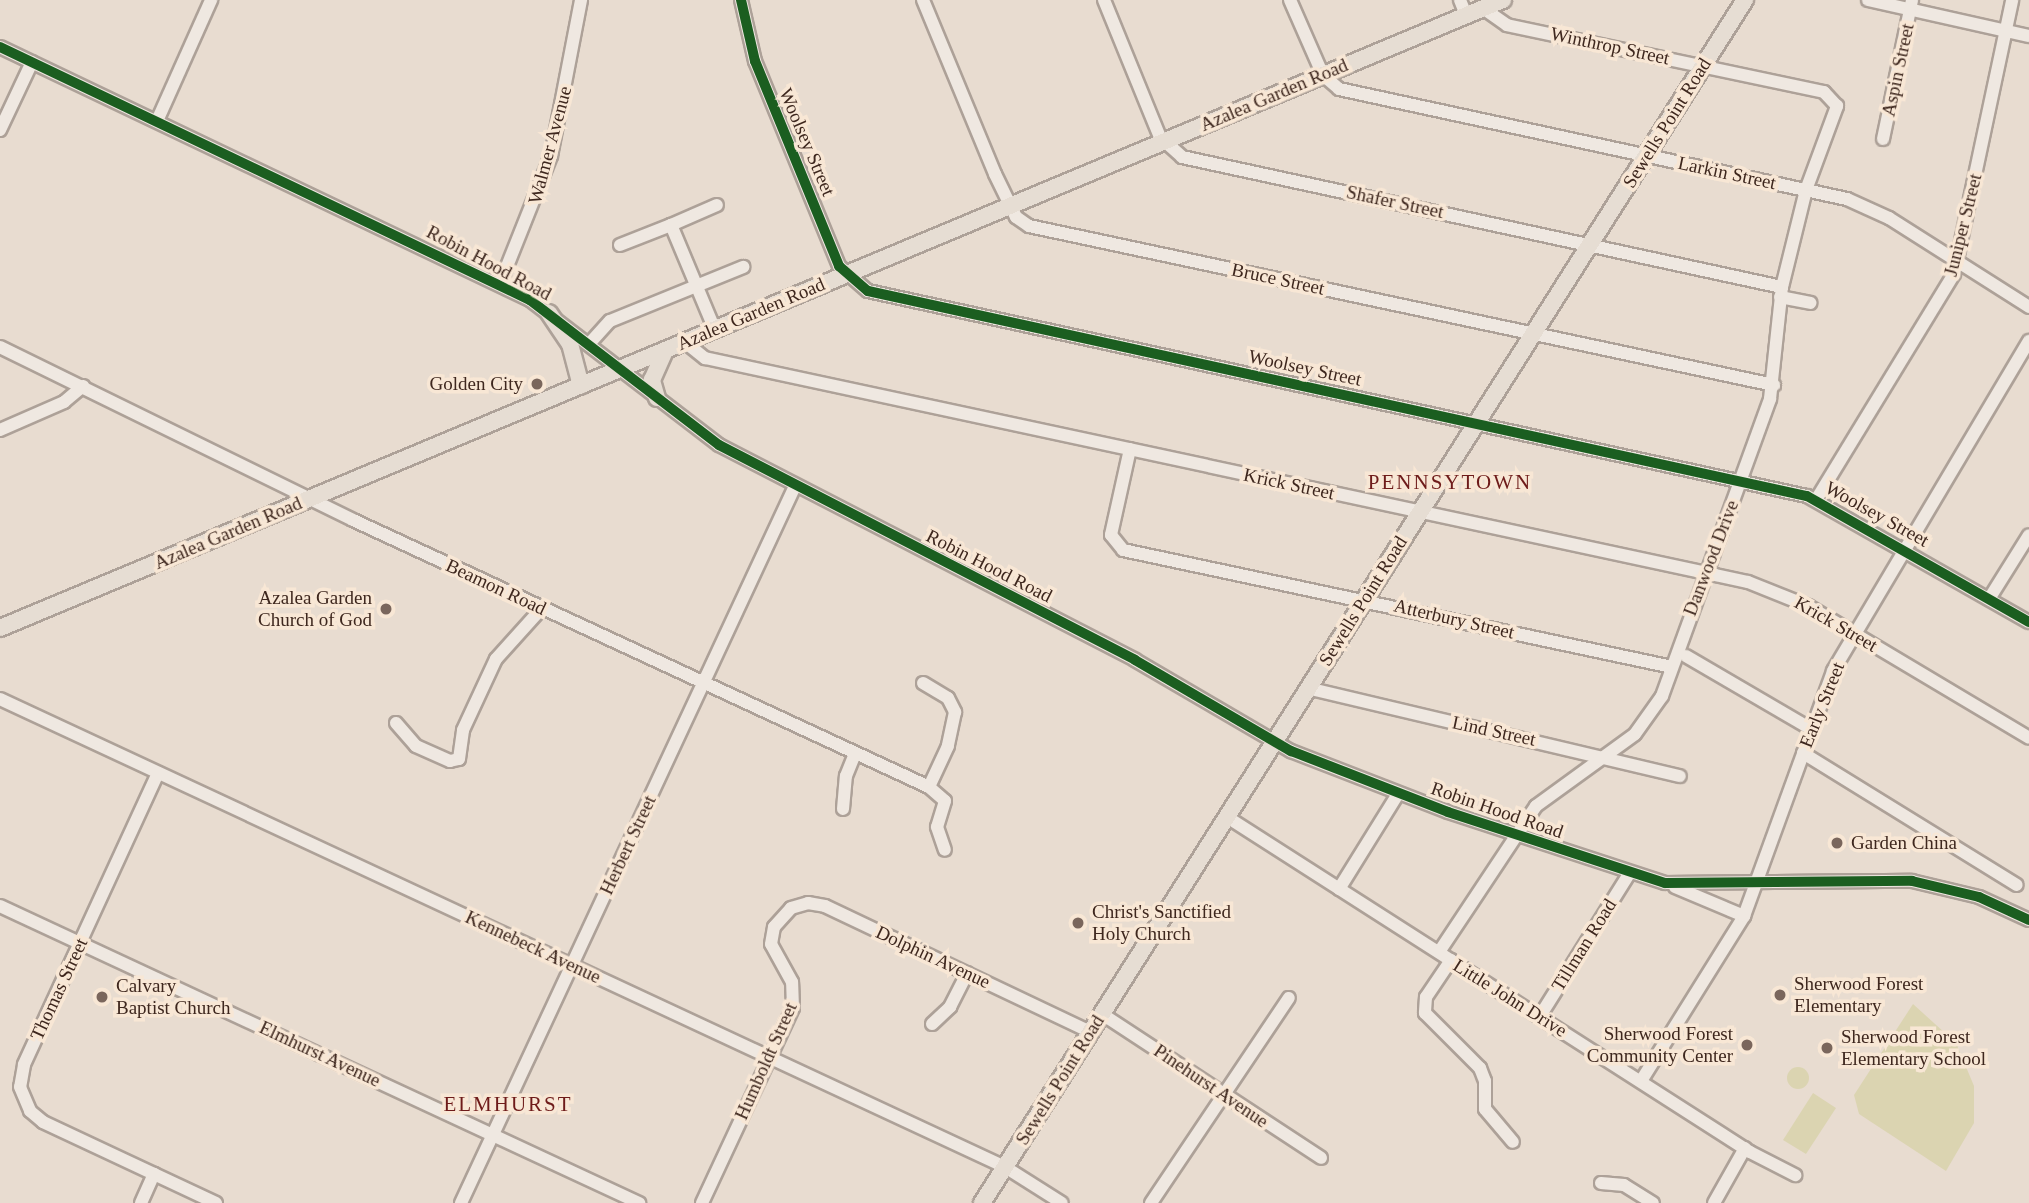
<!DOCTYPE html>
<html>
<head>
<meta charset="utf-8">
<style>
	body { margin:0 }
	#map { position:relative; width:2029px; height:1203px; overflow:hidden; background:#e8dcd0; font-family:Georgia,serif }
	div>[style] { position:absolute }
	.green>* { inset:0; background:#dbd4b1 }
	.round { border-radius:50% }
	.roads { filter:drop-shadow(2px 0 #ada198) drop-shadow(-2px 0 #ada198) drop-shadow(0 2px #ada198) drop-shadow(0 -2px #ada198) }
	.minor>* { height:12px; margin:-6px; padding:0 6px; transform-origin:6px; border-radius:6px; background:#efe8e1 }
	.major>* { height:16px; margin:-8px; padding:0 8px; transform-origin:8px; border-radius:8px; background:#e6ddd3 }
	.cycleway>* { height:10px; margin:-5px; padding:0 5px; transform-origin:5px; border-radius:5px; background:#1b5e20 }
	.dots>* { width:19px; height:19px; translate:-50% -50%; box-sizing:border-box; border:4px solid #f8e7d5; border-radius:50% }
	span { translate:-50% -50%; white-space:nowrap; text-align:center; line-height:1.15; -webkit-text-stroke:7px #f8e7d5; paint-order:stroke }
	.street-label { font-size:19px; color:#3e271e }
	.poi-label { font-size:19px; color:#3e271e }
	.right { translate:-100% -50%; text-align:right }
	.left { translate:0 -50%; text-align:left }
	.neighbourhood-label { font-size:21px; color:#6e1b1a; letter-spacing:2px }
</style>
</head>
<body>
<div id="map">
	<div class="green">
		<i style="clip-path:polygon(1913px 1004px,1956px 1043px,1974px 1086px,1974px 1123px,1946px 1171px,1859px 1114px,1854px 1095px)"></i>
		<i class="round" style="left:1787px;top:1067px;width:22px;height:22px"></i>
		<i style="clip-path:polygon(1813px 1093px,1836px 1108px,1806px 1154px,1783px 1140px)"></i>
	</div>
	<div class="roads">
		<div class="minor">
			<i style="left:741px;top:0;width:63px;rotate:77.1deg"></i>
			<i style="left:755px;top:61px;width:222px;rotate:67.7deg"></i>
			<i style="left:839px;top:266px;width:38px;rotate:41deg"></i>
			<i style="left:868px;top:291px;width:961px;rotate:12.32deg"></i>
			<i style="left:1807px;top:496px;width:255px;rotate:29.6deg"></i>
			<i style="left:923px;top:0;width:188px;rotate:67.5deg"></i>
			<i style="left:995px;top:174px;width:48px;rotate:64deg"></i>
			<i style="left:1016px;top:217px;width:16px;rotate:35deg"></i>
			<i style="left:1029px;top:226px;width:762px;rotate:12.05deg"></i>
			<i style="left:1104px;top:0;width:148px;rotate:67.8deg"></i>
			<i style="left:1160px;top:137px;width:30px;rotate:42deg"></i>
			<i style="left:1182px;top:157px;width:614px;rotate:12.23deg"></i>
			<i style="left:1290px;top:0;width:82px;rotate:66.3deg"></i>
			<i style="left:1323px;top:75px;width:21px;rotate:41deg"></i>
			<i style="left:1339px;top:89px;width:520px;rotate:12.22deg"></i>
			<i style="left:1847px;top:199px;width:46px;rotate:24.3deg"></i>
			<i style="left:1889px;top:218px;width:166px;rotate:32.4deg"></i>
			<i style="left:1460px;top:0;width:16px;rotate:68deg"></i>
			<i style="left:1868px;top:0;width:165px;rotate:12.6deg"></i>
			<i style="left:0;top:47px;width:587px;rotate:25.52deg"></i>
			<i style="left:530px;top:300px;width:238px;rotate:37.5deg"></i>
			<i style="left:719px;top:445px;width:468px;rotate:27.3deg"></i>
			<i style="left:1135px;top:660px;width:181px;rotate:30.3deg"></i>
			<i style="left:1291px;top:751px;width:168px;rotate:21.2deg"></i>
			<i style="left:1448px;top:812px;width:228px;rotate:18.1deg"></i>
			<i style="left:1665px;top:883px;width:247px;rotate:-0.5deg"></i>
			<i style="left:1912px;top:881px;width:69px;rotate:13.4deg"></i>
			<i style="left:1979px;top:897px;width:55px;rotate:24.7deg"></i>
			<i style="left:157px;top:121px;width:133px;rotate:-65.9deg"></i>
			<i style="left:0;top:130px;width:75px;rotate:-64.8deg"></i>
			<i style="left:1883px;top:139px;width:142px;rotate:-78.2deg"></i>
			<i style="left:620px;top:245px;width:55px;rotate:-21.4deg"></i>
			<i style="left:500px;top:284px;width:138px;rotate:-68.3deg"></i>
			<i style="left:551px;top:156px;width:159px;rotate:-79.1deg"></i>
			<i style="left:1780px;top:297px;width:31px;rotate:11deg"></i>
			<i style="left:715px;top:330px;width:114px;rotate:-112.7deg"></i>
			<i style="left:671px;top:225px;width:50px;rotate:-23.5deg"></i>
			<i style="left:685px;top:342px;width:26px;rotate:39deg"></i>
			<i style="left:705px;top:358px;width:1067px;rotate:12.12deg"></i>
			<i style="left:1748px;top:582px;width:65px;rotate:21.8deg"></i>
			<i style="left:1808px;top:606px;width:257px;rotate:30.8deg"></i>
			<i style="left:589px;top:344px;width:31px;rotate:-48deg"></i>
			<i style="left:610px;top:321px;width:144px;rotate:-22.1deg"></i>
			<i style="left:0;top:347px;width:393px;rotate:26.1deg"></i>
			<i style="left:353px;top:520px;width:635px;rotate:24.87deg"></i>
			<i style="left:929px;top:787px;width:21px;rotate:41deg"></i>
			<i style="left:945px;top:801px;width:27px;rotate:107deg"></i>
			<i style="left:937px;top:827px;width:24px;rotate:71deg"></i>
			<i style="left:0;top:430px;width:70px;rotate:-23.6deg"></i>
			<i style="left:64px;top:402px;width:25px;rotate:-40deg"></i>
			<i style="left:1130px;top:449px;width:88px;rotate:102.5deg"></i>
			<i style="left:1111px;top:535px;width:19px;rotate:51deg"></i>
			<i style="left:1123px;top:550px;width:561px;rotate:12.03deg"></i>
			<i style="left:1816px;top:500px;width:265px;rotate:-58.6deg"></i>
			<i style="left:1954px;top:274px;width:280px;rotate:-78deg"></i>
			<i style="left:1989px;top:599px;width:75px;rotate:-58deg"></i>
			<i style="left:1686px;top:656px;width:145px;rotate:30.3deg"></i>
			<i style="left:923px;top:683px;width:29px;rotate:31deg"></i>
			<i style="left:948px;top:698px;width:16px;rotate:63deg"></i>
			<i style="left:955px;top:712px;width:35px;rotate:102deg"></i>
			<i style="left:948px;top:746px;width:45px;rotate:114.9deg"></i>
			<i style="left:1307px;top:688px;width:383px;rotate:13.3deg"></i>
			<i style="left:0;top:699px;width:1109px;rotate:24.97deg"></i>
			<i style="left:1005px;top:1167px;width:67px;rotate:32.3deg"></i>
			<i style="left:396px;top:723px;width:30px;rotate:49deg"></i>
			<i style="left:416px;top:746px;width:37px;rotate:24deg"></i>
			<i style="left:450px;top:761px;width:9px;rotate:-13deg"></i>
			<i style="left:459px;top:759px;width:29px;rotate:-82deg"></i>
			<i style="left:463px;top:730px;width:78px;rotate:-65.1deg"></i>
			<i style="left:496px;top:659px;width:69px;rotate:-48deg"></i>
			<i style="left:1803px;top:753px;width:251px;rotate:31.7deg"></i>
			<i style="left:158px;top:773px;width:321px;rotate:114.7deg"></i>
			<i style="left:24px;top:1065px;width:22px;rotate:100deg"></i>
			<i style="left:20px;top:1087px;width:26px;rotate:67deg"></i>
			<i style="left:30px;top:1111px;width:17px;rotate:40deg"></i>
			<i style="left:43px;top:1122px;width:191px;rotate:25.1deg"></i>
			<i style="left:843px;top:809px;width:33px;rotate:-85deg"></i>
			<i style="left:846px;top:776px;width:24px;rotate:-68deg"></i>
			<i style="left:1227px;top:817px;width:621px;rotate:32.64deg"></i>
			<i style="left:1750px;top:1152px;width:51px;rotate:27.1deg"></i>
			<i style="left:1675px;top:887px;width:75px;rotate:22.8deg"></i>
			<i style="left:1339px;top:889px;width:112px;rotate:-58.2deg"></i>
			<i style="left:0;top:906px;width:705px;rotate:24.93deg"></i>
			<i style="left:1439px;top:952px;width:175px;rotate:-56.4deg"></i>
			<i style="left:1536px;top:806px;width:122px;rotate:-36deg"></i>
			<i style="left:1635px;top:734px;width:47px;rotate:-54.6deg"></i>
			<i style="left:1662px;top:696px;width:316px;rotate:-70deg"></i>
			<i style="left:1770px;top:399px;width:113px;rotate:-83.9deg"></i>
			<i style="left:1782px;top:287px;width:100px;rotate:-76.1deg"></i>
			<i style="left:1806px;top:190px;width:90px;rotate:-69.7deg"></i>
			<i style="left:1837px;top:106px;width:19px;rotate:-133deg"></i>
			<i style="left:1824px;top:92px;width:324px;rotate:-168.1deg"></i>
			<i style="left:1507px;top:25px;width:29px;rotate:-145deg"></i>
			<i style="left:1451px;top:960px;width:45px;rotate:124deg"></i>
			<i style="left:1426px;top:997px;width:16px;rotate:94deg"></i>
			<i style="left:1425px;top:1013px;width:78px;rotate:45deg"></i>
			<i style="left:1480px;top:1068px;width:14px;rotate:69deg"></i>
			<i style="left:1485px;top:1081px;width:28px;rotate:90deg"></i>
			<i style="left:1485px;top:1109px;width:43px;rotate:49.7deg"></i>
			<i style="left:1102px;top:1014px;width:262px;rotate:33.3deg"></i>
			<i style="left:1540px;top:1016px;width:168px;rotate:-57.9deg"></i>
			<i style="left:932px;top:1024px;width:25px;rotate:-43deg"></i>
			<i style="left:950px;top:1007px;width:38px;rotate:-63deg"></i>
			<i style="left:1641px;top:1081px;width:195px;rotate:-58deg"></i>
			<i style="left:1744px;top:916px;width:261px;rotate:-70deg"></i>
			<i style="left:1833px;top:671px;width:384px;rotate:-59.3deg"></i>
			<i style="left:1601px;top:1183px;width:23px;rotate:5deg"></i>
			<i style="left:1624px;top:1185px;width:34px;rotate:32deg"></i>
			<i style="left:141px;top:1203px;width:32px;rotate:-66deg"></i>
			<i style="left:461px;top:1203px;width:791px;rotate:-65.02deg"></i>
			<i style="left:702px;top:1203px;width:215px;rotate:-65deg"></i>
			<i style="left:793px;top:1008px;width:26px;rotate:-92deg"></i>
			<i style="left:792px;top:982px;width:43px;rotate:-118.9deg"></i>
			<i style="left:771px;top:944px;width:17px;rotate:-80deg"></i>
			<i style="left:774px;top:927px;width:25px;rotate:-48deg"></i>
			<i style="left:791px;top:908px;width:18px;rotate:-16deg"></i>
			<i style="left:808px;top:903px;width:17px;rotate:10deg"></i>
			<i style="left:825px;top:906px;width:293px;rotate:25.4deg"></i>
			<i style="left:1151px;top:1203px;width:247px;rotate:-56.1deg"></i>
			<i style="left:1714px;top:1203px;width:63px;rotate:-60.6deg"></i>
		</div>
		<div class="major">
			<i style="left:549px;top:313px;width:37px;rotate:56deg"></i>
			<i style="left:570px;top:344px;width:43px;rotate:75.3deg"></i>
			<i style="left:657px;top:398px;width:19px;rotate:-106deg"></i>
			<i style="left:652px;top:380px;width:32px;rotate:-66deg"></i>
			<i style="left:0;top:628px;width:1629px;rotate:-22.68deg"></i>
			<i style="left:982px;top:1203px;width:1425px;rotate:-57.62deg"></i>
		</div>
	</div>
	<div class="cycleway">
		<i style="left:741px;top:0;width:63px;rotate:77.1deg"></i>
		<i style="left:755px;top:61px;width:222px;rotate:67.7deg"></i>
		<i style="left:839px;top:266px;width:38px;rotate:41deg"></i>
		<i style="left:868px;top:291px;width:961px;rotate:12.32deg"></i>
		<i style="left:1807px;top:496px;width:255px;rotate:29.6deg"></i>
		<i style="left:0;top:47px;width:587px;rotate:25.52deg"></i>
		<i style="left:530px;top:300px;width:238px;rotate:37.5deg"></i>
		<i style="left:719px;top:445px;width:468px;rotate:27.3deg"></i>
		<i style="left:1135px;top:660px;width:181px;rotate:30.3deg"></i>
		<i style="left:1291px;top:751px;width:168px;rotate:21.2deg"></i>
		<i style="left:1448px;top:812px;width:228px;rotate:18.1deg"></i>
		<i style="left:1665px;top:883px;width:247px;rotate:-0.5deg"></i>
		<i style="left:1912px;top:881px;width:69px;rotate:13.4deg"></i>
		<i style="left:1979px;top:897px;width:55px;rotate:24.7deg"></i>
	</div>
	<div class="dots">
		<i style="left:537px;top:384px;background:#7a665c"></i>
		<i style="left:386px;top:609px;background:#7a665c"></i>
		<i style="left:1837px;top:843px;background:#7a665c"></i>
		<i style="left:1078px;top:923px;background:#7a665c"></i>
		<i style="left:1780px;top:995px;background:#7a665c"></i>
		<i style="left:102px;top:997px;background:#7a665c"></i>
		<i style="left:1747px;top:1045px;background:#7a665c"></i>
		<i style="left:1827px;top:1048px;background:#7a665c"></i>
	</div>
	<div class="street-label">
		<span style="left:1610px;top:46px;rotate:12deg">Winthrop Street</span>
		<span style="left:1898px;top:70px;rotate:-78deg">Aspin Street</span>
		<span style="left:1274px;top:95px;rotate:-23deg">Azalea Garden Road</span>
		<span style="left:1667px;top:123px;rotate:-58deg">Sewells Point Road</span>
		<span style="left:807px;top:142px;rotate:67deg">Woolsey Street</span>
		<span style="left:550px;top:145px;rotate:-75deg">Walmer Avenue</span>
		<span style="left:1727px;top:173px;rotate:12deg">Larkin Street</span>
		<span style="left:1395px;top:202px;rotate:12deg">Shafer Street</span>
		<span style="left:1963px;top:225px;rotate:-76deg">Juniper Street</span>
		<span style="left:489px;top:263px;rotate:28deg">Robin Hood Road</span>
		<span style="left:1278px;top:279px;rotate:12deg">Bruce Street</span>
		<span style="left:751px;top:314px;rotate:-23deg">Azalea Garden Road</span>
		<span style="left:1305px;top:368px;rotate:12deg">Woolsey Street</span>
		<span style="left:1289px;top:484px;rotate:12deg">Krick Street</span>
		<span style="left:1877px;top:514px;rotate:29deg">Woolsey Street</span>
		<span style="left:228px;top:533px;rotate:-23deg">Azalea Garden Road</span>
		<span style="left:1711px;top:558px;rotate:-69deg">Danwood Drive</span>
		<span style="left:989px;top:566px;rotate:27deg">Robin Hood Road</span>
		<span style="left:496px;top:587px;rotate:25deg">Beamon Road</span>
		<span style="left:1363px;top:601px;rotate:-58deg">Sewells Point Road</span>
		<span style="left:1454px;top:619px;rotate:13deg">Atterbury Street</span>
		<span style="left:1836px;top:624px;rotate:30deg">Krick Street</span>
		<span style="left:1822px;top:705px;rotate:-68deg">Early Street</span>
		<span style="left:1494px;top:731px;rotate:12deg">Lind Street</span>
		<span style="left:1497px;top:810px;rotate:19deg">Robin Hood Road</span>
		<span style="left:628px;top:845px;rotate:-65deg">Herbert Street</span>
		<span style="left:1584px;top:945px;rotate:-58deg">Tillman Road</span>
		<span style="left:533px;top:947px;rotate:25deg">Kennebeck Avenue</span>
		<span style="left:933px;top:957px;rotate:25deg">Dolphin Avenue</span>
		<span style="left:59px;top:989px;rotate:-65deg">Thomas Street</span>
		<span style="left:1510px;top:998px;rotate:32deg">Little John Drive</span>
		<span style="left:320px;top:1054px;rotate:25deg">Elmhurst Avenue</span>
		<span style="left:766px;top:1061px;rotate:-66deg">Humboldt Street</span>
		<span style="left:1060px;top:1080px;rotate:-58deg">Sewells Point Road</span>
		<span style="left:1211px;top:1086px;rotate:34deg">Pinehurst Avenue</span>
	</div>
	<div class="poi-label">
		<span class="right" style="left:523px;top:384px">Golden City</span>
		<span class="right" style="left:372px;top:609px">Azalea Garden<br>Church of God</span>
		<span class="left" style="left:1851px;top:843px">Garden China</span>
		<span class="left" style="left:1092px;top:923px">Christ's Sanctified<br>Holy Church</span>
		<span class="left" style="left:1794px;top:995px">Sherwood Forest<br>Elementary</span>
		<span class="left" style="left:116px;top:997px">Calvary<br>Baptist Church</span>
		<span class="right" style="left:1733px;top:1045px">Sherwood Forest<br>Community Center</span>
		<span class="left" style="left:1841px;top:1048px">Sherwood Forest<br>Elementary School</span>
	</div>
	<div class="neighbourhood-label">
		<span style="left:1450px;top:482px">PENNSYTOWN</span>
		<span style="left:508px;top:1104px">ELMHURST</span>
	</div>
</div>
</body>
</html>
